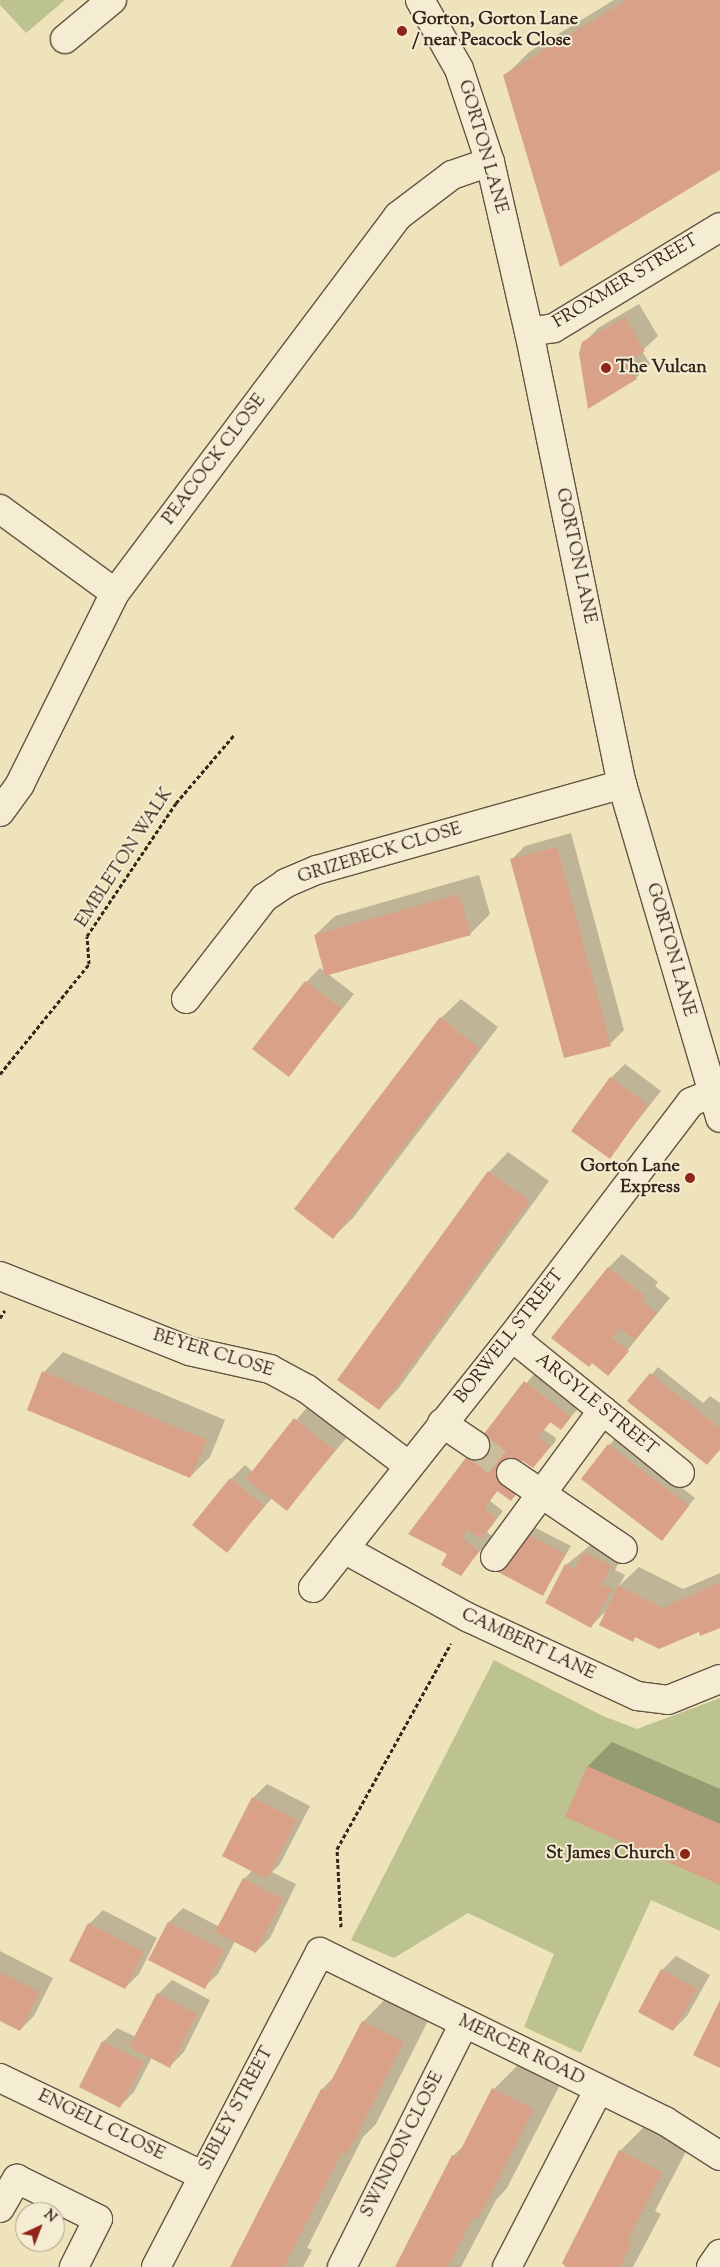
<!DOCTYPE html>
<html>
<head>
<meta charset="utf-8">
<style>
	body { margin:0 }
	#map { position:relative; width:720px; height:2267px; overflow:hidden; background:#efe3bc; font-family:"Sorts Mill Goudy",serif }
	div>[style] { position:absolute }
	.green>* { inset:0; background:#bcc38e }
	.shadow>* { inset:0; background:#0003 }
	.building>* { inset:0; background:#d9a188 }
	.minor-tunnel>* { height:28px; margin-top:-14px; transform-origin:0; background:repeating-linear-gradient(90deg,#cabd9c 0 28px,transparent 0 42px) }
	.path>* { height:3px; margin-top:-1.5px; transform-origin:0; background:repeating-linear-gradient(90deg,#34261a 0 4px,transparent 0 6.5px) }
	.roads { filter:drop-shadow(1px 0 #635542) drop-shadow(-1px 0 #635542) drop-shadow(0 1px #635542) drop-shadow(0 -1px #635542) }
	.minor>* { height:28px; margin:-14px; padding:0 14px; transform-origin:14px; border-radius:14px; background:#f5edd3 }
	.dots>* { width:14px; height:14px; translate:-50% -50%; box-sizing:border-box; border:2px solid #f5edd3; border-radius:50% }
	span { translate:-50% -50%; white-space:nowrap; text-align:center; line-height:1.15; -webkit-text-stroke:4px #f5edd3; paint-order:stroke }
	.poi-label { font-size:18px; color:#34261a; font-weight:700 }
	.left { translate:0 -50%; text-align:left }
	.right { translate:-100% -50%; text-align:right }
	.street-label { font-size:18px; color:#34261a }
	.north { position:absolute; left:15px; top:2202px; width:50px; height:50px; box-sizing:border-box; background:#f5edd3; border:1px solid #a89d89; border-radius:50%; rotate:43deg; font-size:14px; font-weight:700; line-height:20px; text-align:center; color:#34261a }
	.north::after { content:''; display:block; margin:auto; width:18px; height:22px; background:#8f2418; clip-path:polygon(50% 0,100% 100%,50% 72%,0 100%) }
</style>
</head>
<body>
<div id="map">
	<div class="green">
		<i style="clip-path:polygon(0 0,65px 0,26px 33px,0 5px)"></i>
		<i style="clip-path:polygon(494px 1660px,603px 1716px,637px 1729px,720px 1698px,720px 1931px,651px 1900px,581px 2053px,524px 2027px,554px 1954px,468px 1913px,394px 1958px,351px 1940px)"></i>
	</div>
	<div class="shadow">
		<i style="clip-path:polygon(614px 0,720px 0,720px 169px,505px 76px,529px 52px)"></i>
		<i style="clip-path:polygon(639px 304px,658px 336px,642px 351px,650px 364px,636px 378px,584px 343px,598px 328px)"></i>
		<i style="clip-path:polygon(571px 833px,624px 1030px,610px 1044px,511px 860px,525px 846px)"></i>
		<i style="clip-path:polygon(479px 875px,490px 914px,470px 934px,328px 974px,354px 994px,289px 1075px,254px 1049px,306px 982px,320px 968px,325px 972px,315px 935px,335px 916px)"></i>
		<i style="clip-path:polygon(461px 999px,498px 1027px,353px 1218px,333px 1237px,441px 1018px)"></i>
		<i style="clip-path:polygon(625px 1064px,661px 1091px,609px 1157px,611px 1078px)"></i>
		<i style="clip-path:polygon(508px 1152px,549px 1181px,398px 1389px,379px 1409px,338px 1380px,489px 1172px)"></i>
		<i style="clip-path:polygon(622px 1254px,658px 1282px,655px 1286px,670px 1298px,608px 1374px,608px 1268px)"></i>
		<i style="clip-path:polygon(63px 1352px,225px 1420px,210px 1457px,190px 1477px,44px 1372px)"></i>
		<i style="clip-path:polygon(658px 1367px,703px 1403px,710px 1396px,720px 1403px,720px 1450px,707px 1463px,629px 1401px)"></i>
		<i style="clip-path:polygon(539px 1368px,584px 1402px,561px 1428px,551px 1421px,544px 1430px,556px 1438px,555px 1442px,533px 1467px,523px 1459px,518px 1466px,524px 1486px,511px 1500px,498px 1490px,490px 1501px,503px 1511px,487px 1532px,492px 1536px,461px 1574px,449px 1553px,495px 1421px)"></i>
		<i style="clip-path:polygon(309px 1405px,348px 1436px,287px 1509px,272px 1498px,227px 1551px,231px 1479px,245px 1465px,253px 1472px)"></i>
		<i style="clip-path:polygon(616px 1437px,695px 1498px,662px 1539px,583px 1478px)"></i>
		<i style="clip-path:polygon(528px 1524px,571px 1546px,543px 1594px,499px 1572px)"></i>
		<i style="clip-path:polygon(599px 1538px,624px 1552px,615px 1570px,625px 1575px,619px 1586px,639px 1567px,683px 1589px,720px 1573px,720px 1626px,636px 1636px,632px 1640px,607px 1610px,591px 1626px,566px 1565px)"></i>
		<i style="clip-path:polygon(612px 1742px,720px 1789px,720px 1884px,567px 1816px,588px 1766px)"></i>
		<i style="clip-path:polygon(267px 1784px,310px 1806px,280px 1864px,272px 1872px,296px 1884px,270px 1938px,256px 1952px,235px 1941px,218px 1974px,204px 1987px,149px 1960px,169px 1922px,183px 1908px,220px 1927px,244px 1879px,252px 1871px,253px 1798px)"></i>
		<i style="clip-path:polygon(103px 1910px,157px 1938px,139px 1974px,125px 1988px,89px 1924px)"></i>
		<i style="clip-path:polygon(0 1951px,53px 1978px,34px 2016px,20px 2030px,0 2020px)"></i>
		<i style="clip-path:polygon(676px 1956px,710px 1975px,687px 2016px,673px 2030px,662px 1970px)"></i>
		<i style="clip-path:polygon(172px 1980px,210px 2000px,184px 2052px,170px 2066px,152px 2057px,134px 2092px,120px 2106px,81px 2086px,103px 2042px,117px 2028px,136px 2037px,158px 1994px)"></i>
		<i style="clip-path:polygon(392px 1992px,432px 2013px,376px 2124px,363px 2137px,307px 2248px,312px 2250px,303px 2267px,232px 2267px,322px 2089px,335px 2076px,363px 2022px)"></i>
		<i style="clip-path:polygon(523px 2060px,563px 2079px,507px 2188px,496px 2200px,461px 2267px,397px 2267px,453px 2156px,466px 2143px,494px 2089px)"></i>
		<i style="clip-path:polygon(650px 2121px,691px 2142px,655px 2211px,661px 2214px,633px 2267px,568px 2267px,620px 2151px)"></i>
	</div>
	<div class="building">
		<i style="clip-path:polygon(627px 0,720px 0,720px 170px,560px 267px,503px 75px)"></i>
		<i style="clip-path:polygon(625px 317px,645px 351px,626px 363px,637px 379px,588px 409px,579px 353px,582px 342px)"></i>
		<i style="clip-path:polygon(557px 847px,611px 1046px,564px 1058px,510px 859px)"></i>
		<i style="clip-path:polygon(459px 894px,471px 935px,325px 976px,314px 935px)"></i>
		<i style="clip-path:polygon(305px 981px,341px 1008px,289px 1077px,252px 1049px)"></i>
		<i style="clip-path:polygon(440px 1017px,479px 1048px,333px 1239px,294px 1209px)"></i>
		<i style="clip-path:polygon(610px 1077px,648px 1105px,610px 1159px,571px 1131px)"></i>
		<i style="clip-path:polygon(488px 1171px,530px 1201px,379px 1410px,337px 1380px)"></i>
		<i style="clip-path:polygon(608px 1267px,645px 1296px,642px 1301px,657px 1313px,635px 1340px,620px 1328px,612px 1338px,629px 1351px,608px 1376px,592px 1363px,589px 1367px,551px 1338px)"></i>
		<i style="clip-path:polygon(42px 1371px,207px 1440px,190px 1478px,27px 1410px)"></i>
		<i style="clip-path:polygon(650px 1373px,720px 1428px,720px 1449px,707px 1465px,627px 1401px)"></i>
		<i style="clip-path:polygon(524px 1381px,571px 1417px,561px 1430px,550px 1422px,538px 1437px,550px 1446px,542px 1457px,533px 1468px,521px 1460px,505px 1480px,519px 1490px,511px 1501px,497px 1491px,484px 1509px,497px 1518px,481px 1539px,468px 1529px,462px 1538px,479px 1551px,461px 1576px,441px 1565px,447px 1554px,408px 1534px)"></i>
		<i style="clip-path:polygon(294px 1418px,335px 1450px,287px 1511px,246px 1479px)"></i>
		<i style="clip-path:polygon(608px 1444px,689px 1506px,662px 1541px,581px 1479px)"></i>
		<i style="clip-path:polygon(230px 1478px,264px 1506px,227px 1553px,192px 1525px)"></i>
		<i style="clip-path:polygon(520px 1530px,565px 1554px,543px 1596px,498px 1572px)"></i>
		<i style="clip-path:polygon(584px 1552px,611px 1566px,602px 1584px,612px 1589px,591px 1628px,545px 1603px,565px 1564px,574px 1569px)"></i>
		<i style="clip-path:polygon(720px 1582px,720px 1628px,700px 1636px,699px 1632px,659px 1649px,635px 1637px,633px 1642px,599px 1625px,618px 1586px,663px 1608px)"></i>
		<i style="clip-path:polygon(587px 1766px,720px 1824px,720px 1885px,565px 1817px)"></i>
		<i style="clip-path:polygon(252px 1797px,297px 1820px,267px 1879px,222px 1856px)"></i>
		<i style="clip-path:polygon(243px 1878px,283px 1899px,256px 1953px,215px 1932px)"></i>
		<i style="clip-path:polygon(168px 1922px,224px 1950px,205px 1989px,148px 1960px)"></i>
		<i style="clip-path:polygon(88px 1923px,144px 1952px,125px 1989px,69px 1961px)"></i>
		<i style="clip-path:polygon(661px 1969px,697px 1989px,673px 2031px,638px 2012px)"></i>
		<i style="clip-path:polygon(0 1972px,40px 1992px,20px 2031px,0 2021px)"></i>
		<i style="clip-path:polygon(157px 1993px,197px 2014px,170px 2068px,129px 2047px)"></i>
		<i style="clip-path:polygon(720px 2000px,720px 2068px,693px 2055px)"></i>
		<i style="clip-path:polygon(362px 2021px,404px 2042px,347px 2155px,342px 2152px,284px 2267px,230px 2267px,321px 2089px,326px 2091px)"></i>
		<i style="clip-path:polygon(102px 2041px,144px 2062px,120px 2108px,79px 2087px)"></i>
		<i style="clip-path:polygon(492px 2088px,534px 2109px,478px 2219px,473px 2217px,448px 2267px,395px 2267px,452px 2155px,457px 2157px)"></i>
		<i style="clip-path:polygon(619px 2150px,662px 2172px,627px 2241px,632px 2243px,620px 2267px,566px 2267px,562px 2263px)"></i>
	</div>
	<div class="minor-tunnel">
		<i style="left:475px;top:1445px;width:46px;rotate:37.9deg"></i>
	</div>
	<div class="path">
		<i style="left:0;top:1074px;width:141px;rotate:-51deg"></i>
		<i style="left:89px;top:964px;width:28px;rotate:-94deg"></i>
		<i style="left:87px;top:936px;width:160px;rotate:-56.2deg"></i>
		<i style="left:176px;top:803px;width:89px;rotate:-49.5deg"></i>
		<i style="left:0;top:1318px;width:9px;rotate:-58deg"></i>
		<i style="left:341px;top:1927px;width:78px;rotate:-92.9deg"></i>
		<i style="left:337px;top:1849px;width:235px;rotate:-61deg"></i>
	</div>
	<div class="roads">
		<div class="minor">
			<i style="left:420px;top:0;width:79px;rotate:60.5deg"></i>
			<i style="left:459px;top:69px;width:98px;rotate:71.6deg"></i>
			<i style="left:490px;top:162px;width:174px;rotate:77.1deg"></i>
			<i style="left:529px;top:332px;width:461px;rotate:78.4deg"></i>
			<i style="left:622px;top:784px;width:348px;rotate:73.6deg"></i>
			<i style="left:65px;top:39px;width:61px;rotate:-39.7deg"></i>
			<i style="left:529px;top:332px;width:25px;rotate:-9deg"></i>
			<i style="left:554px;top:328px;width:194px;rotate:-31.3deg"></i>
			<i style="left:0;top:509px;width:142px;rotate:36.1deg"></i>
			<i style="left:0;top:812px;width:34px;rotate:-54deg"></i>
			<i style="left:20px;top:784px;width:213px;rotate:-63.6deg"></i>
			<i style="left:115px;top:593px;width:471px;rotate:-53.1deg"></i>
			<i style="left:398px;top:216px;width:68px;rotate:-37.2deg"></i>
			<i style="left:452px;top:175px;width:40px;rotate:-18.9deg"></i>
			<i style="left:186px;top:999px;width:128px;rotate:-52.3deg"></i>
			<i style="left:264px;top:898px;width:27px;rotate:-34deg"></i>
			<i style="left:286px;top:883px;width:34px;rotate:-23deg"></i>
			<i style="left:317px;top:870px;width:317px;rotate:-15.7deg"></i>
			<i style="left:0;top:1276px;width:203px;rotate:21.6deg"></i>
			<i style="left:189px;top:1351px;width:83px;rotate:12.5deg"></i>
			<i style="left:270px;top:1369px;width:42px;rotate:28.4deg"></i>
			<i style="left:307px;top:1389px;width:126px;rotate:37deg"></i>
			<i style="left:512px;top:1337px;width:216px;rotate:39deg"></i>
			<i style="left:442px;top:1423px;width:40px;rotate:34deg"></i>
			<i style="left:511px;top:1473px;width:135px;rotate:34.2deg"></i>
			<i style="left:344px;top:1549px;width:141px;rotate:28.9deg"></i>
			<i style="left:467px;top:1617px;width:187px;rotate:24.9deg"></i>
			<i style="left:637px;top:1696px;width:31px;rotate:7deg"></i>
			<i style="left:668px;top:1700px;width:56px;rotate:-22deg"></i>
			<i style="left:495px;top:1557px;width:182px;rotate:-53.7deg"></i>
			<i style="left:313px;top:1588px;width:320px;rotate:-51.6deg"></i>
			<i style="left:512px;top:1337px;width:295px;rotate:-52.7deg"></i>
			<i style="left:691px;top:1102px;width:22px;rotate:-22deg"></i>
			<i style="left:0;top:2078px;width:224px;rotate:25.7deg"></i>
			<i style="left:0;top:2208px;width:34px;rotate:-60deg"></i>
			<i style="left:17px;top:2179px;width:90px;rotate:26.3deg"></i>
			<i style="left:98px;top:2219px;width:54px;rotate:116.6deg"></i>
			<i style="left:156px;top:2267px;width:355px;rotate:-62.5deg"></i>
			<i style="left:320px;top:1952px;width:384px;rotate:26.1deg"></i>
			<i style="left:665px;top:2121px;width:65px;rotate:32.5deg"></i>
			<i style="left:342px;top:2267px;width:273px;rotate:-63.4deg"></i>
			<i style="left:507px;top:2267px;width:200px;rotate:-62.7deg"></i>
			<i style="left:711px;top:2267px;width:16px;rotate:-55deg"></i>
		</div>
	</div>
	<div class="dots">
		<i style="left:402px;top:31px;background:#8f2418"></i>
		<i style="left:606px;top:368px;background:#8f2418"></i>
		<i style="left:690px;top:1178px;background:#8f2418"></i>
		<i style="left:685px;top:1854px;background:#8f2418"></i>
	</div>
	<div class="poi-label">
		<span class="left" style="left:412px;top:31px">Gorton, Gorton Lane<br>/ near Peacock Close</span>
		<span class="left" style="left:616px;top:368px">The Vulcan</span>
		<span class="right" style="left:680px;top:1178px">Gorton Lane<br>Express</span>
		<span class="right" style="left:675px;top:1854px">St James Church</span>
	</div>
	<div class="street-label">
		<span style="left:482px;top:147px;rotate:74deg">GORTON LANE</span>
		<span style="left:626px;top:282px;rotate:-31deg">FROXMER STREET</span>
		<span style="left:215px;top:460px;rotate:-53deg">PEACOCK CLOSE</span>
		<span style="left:575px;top:556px;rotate:78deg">GORTON LANE</span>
		<span style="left:380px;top:854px;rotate:-17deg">GRIZEBECK CLOSE</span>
		<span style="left:125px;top:858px;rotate:-57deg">EMBLETON WALK</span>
		<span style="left:670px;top:950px;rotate:74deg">GORTON LANE</span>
		<span style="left:510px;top:1337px;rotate:-52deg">BORWELL STREET</span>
		<span style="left:213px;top:1354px;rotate:17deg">BEYER CLOSE</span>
		<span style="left:596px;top:1405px;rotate:39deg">ARGYLE STREET</span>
		<span style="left:528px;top:1645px;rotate:25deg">CAMBERT LANE</span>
		<span style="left:521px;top:2051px;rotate:26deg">MERCER ROAD</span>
		<span style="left:237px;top:2109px;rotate:-62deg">SIBLEY STREET</span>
		<span style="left:101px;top:2126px;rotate:26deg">ENGELL CLOSE</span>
		<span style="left:403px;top:2145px;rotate:-63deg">SWINDON CLOSE</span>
	</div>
	<div class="north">N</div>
</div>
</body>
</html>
